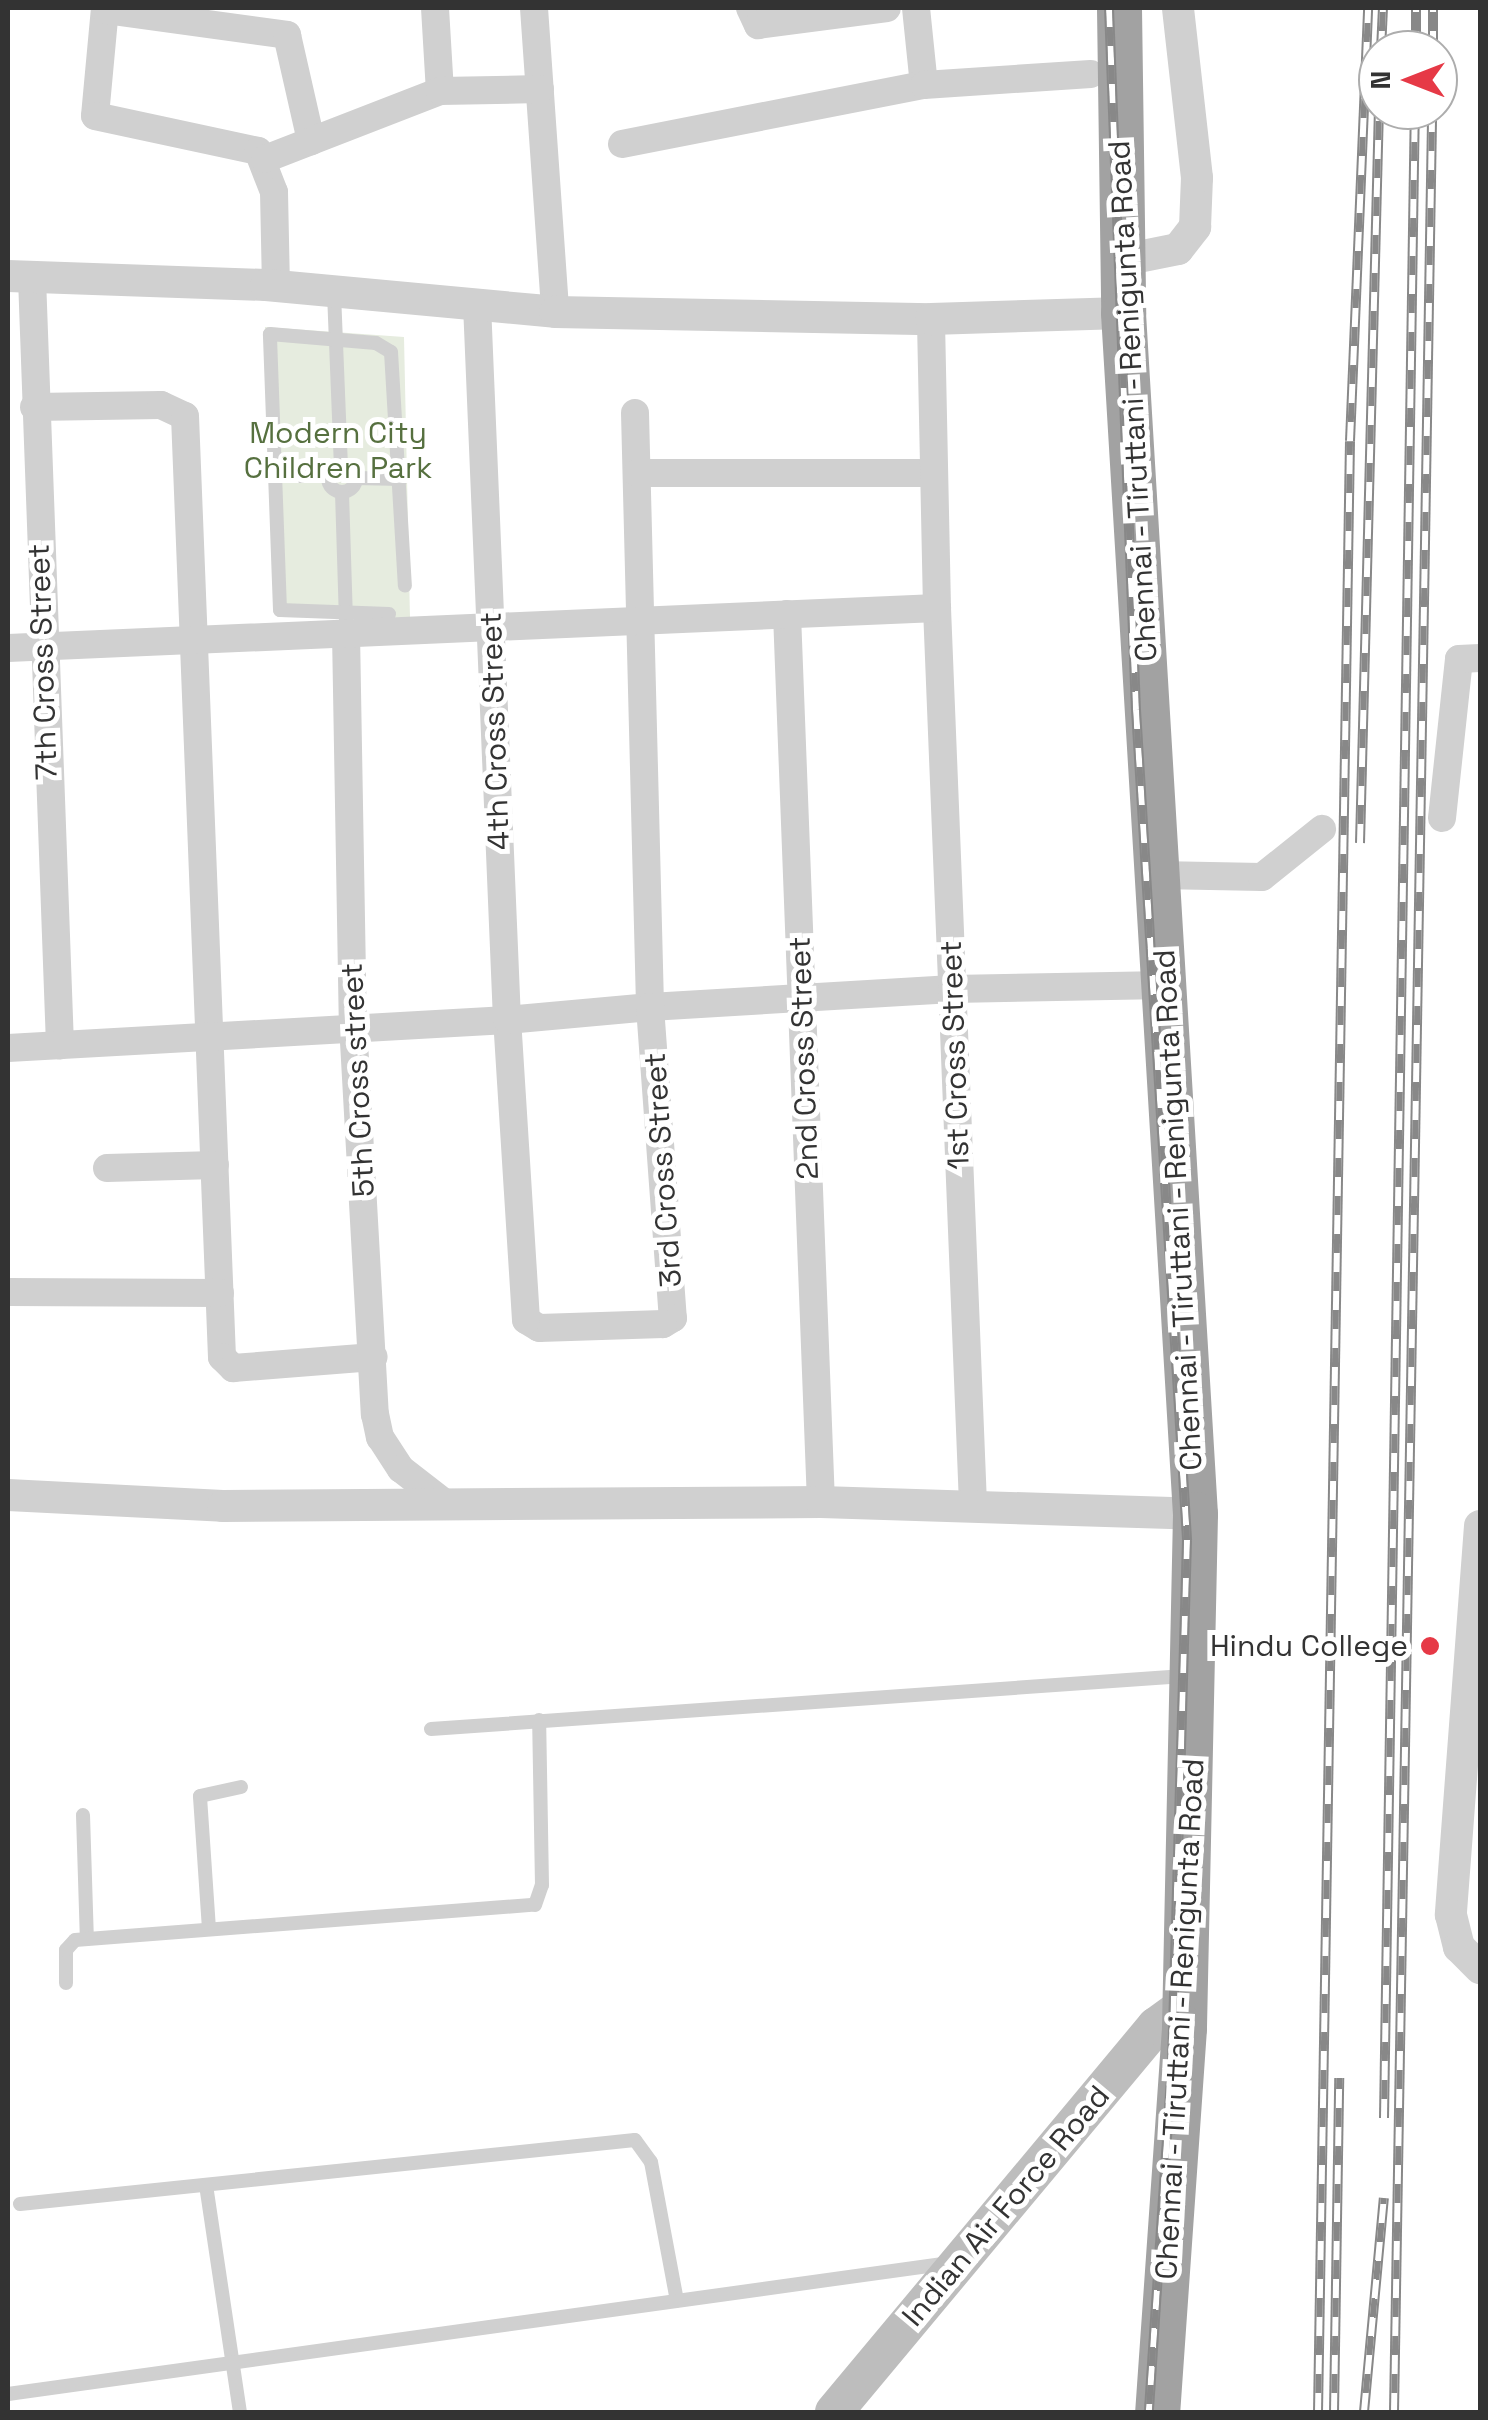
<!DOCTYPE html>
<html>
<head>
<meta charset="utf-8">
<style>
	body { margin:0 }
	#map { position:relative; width:1488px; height:2420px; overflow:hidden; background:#fff; font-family:"Space Grotesk",sans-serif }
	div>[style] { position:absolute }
	.green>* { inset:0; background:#e6ecdf }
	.service>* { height:14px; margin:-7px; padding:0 7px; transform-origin:7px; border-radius:7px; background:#d0d0d0 }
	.service>.ring { margin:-7px; padding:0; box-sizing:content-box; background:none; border:14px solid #d0d0d0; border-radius:50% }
	.minor>* { height:28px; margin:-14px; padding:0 14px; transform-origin:14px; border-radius:14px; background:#d0d0d0 }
	.tertiary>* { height:32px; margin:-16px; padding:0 16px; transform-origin:16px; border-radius:16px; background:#d0d0d0 }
	.secondary>* { height:38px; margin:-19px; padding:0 19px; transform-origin:19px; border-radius:19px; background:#bdbdbd }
	.trunk>* { height:45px; margin:-22.5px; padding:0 22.5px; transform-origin:22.5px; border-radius:22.5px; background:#a2a2a2 }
	.rail>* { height:10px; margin-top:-5px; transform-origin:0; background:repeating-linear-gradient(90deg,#fff 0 19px,#888 0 38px); box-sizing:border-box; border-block:2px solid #888 }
	.dots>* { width:28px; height:28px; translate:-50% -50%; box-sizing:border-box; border:5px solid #fff; border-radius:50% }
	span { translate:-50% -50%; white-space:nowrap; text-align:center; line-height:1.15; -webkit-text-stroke:10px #fff; paint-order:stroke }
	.street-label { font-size:30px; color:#333 }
	.park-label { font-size:30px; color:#56703f }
	.poi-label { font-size:30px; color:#333 }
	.right { translate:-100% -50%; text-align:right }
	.frame { position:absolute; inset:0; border:10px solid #333; pointer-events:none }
	.north { position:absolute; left:1358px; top:30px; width:100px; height:100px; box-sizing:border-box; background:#fff; border:2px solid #adadad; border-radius:50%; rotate:270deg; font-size:28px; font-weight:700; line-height:40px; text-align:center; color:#333 }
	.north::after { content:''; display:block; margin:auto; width:35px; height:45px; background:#e63946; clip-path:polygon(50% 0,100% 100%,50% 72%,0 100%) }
</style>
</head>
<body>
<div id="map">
	<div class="green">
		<i style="clip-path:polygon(265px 327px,404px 337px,410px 618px,278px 617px)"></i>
	</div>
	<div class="service">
		<i style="left:334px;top:293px;width:171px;rotate:87.7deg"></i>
		<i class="ring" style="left:328px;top:464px;width:14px;height:14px"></i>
		<i style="left:273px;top:476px;width:54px"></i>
		<i style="left:356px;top:478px;width:45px;rotate:1.3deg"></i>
		<i style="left:342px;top:493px;width:129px;rotate:88.2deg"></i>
		<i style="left:389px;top:614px;width:109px;rotate:-177.9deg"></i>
		<i style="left:280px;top:610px;width:276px;rotate:-92.1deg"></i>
		<i style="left:270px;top:334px;width:106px;rotate:4.9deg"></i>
		<i style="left:376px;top:343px;width:17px;rotate:31deg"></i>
		<i style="left:391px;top:352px;width:234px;rotate:86.6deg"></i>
		<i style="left:431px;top:1729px;width:755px;rotate:-4.03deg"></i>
		<i style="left:83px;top:1815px;width:124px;rotate:88.2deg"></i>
		<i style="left:209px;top:1929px;width:133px;rotate:-93.9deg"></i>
		<i style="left:200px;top:1796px;width:42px;rotate:-12.4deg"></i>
		<i style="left:66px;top:1983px;width:33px;rotate:-90deg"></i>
		<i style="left:66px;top:1950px;width:13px;rotate:-48deg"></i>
		<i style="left:75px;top:1940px;width:461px;rotate:-4.4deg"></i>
		<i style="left:535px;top:1905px;width:21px;rotate:-71deg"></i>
		<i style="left:542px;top:1885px;width:165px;rotate:-91deg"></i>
		<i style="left:206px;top:2185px;width:230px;rotate:81.5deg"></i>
		<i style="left:20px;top:2204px;width:618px;rotate:-5.94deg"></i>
		<i style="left:635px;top:2140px;width:27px;rotate:54deg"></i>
		<i style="left:651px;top:2162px;width:141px;rotate:79.4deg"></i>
		<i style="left:8px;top:2394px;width:951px;rotate:-7.92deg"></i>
	</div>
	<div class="minor">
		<i style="left:105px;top:8px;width:108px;rotate:95.3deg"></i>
		<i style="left:95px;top:116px;width:167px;rotate:12.1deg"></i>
		<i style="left:258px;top:151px;width:44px;rotate:68.7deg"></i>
		<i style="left:274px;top:192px;width:94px;rotate:88.8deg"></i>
		<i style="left:435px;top:8px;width:83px;rotate:86.6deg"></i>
		<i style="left:534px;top:8px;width:305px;rotate:86deg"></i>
		<i style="left:750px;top:8px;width:19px;rotate:65deg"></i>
		<i style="left:758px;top:25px;width:130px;rotate:-7.5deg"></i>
		<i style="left:916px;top:8px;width:77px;rotate:84.1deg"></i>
		<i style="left:105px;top:10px;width:184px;rotate:7.8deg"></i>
		<i style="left:287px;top:35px;width:109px;rotate:77.2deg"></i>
		<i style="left:622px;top:144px;width:308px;rotate:-11.1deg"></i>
		<i style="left:924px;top:85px;width:167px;rotate:-3.8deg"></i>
		<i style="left:265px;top:159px;width:188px;rotate:-21.2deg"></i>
		<i style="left:440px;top:91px;width:100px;rotate:-1.1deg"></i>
		<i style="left:32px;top:278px;width:768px;rotate:87.91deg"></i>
		<i style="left:34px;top:407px;width:127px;rotate:-0.9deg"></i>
		<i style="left:161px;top:405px;width:26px;rotate:25deg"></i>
		<i style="left:185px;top:416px;width:942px;rotate:87.75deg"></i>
		<i style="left:222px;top:1357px;width:16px;rotate:45deg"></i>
		<i style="left:233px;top:1368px;width:141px;rotate:-4.5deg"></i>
		<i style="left:635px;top:413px;width:594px;rotate:88.55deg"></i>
		<i style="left:650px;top:1007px;width:303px;rotate:-3.4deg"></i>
		<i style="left:952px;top:989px;width:213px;rotate:-1.1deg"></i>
		<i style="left:637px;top:473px;width:297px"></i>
		<i style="left:937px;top:608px;width:896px;rotate:87.7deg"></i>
		<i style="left:787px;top:614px;width:889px;rotate:87.81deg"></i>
		<i style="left:346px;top:633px;width:391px;rotate:89deg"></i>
		<i style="left:353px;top:1024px;width:391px;rotate:86.8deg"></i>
		<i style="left:375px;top:1414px;width:24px;rotate:78deg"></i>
		<i style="left:380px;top:1437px;width:38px;rotate:57deg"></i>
		<i style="left:401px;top:1469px;width:51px;rotate:37.8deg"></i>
		<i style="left:8px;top:648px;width:930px;rotate:-2.47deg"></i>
		<i style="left:937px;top:608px;width:289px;rotate:-91.2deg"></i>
		<i style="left:1442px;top:818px;width:160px;rotate:-83.9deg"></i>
		<i style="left:1459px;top:659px;width:21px;rotate:-3deg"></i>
		<i style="left:1158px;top:875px;width:104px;rotate:1.1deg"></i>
		<i style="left:1262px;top:877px;width:77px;rotate:-38.7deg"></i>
		<i style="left:8px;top:1048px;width:500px;rotate:-3.2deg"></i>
		<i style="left:507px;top:1020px;width:144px;rotate:-5.2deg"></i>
		<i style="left:650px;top:1007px;width:312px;rotate:85.8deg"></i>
		<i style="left:673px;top:1318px;width:12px;rotate:149deg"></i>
		<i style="left:663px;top:1324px;width:124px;rotate:178.2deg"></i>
		<i style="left:539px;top:1328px;width:15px;rotate:-148deg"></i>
		<i style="left:526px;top:1320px;width:301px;rotate:-93.6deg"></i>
		<i style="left:507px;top:1020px;width:716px;rotate:-92.4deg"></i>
		<i style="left:107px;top:1168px;width:108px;rotate:-1.6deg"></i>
		<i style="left:8px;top:1292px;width:212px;rotate:0.3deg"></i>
	</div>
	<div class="tertiary">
		<i style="left:1123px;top:260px;width:56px;rotate:-11.3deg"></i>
		<i style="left:1178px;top:249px;width:28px;rotate:-52deg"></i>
		<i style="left:1195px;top:227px;width:49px;rotate:-87.7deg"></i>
		<i style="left:1197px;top:178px;width:171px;rotate:-96.4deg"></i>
		<i style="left:8px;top:276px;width:258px;rotate:2deg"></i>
		<i style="left:266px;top:285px;width:290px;rotate:5.3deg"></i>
		<i style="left:555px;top:312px;width:376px;rotate:1.1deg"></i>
		<i style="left:931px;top:319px;width:192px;rotate:-1.8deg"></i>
		<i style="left:8px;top:1495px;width:215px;rotate:2.9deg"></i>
		<i style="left:223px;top:1506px;width:598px;rotate:-0.38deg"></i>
		<i style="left:821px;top:1502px;width:374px;rotate:1.8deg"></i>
		<i style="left:1480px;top:1526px;width:390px;rotate:94.3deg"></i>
		<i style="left:1451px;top:1915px;width:33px;rotate:76deg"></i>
		<i style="left:1459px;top:1947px;width:30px;rotate:45deg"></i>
	</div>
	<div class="secondary">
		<i style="left:834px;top:2412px;width:503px;rotate:-50.17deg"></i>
		<i style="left:1156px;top:2026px;width:34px;rotate:-36deg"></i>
	</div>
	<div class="trunk">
		<i style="left:1119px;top:8px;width:305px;rotate:89.2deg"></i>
		<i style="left:1123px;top:313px;width:1203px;rotate:86.57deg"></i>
		<i style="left:1195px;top:1514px;width:514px;rotate:91.23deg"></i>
		<i style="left:1184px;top:2028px;width:385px;rotate:94deg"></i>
	</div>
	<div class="rail">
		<i style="left:1109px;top:8px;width:703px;rotate:87.8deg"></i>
		<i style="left:1136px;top:710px;width:832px;rotate:86.48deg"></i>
		<i style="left:1187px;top:1540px;width:523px;rotate:91.64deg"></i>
		<i style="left:1172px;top:2063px;width:350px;rotate:93.8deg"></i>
		<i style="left:1381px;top:50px;width:42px;rotate:-87.3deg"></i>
		<i style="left:1416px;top:50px;width:42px;rotate:-90deg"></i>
		<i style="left:1433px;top:50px;width:42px;rotate:-90deg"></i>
		<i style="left:1360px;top:843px;width:733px;rotate:-88.52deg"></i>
		<i style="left:1384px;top:2118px;width:2008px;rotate:-89.12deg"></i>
		<i style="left:1318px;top:2412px;width:1971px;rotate:-89.07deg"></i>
		<i style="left:1350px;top:441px;width:433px;rotate:-87.6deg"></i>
		<i style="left:1334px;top:2412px;width:334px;rotate:-89.1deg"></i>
		<i style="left:1364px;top:2412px;width:215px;rotate:-84.7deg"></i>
		<i style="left:1394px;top:2412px;width:2302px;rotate:-89.05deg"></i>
	</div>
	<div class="dots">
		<i style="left:1430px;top:1646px;background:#e63946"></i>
	</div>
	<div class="street-label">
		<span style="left:1133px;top:401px;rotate:-93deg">Chennai - Tiruttani - Renigunta Road</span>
		<span style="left:43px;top:662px;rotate:-92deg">7th Cross Street</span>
		<span style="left:495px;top:731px;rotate:-92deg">4th Cross Street</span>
		<span style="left:955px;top:1055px;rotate:-92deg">1st Cross Street</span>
		<span style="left:804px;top:1058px;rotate:-92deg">2nd Cross Street</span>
		<span style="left:358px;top:1080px;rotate:-93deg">5th Cross street</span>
		<span style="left:663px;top:1170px;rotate:-94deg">3rd Cross Street</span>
		<span style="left:1178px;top:1210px;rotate:-93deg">Chennai - Tiruttani - Renigunta Road</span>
		<span style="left:1180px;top:2019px;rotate:-87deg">Chennai - Tiruttani - Renigunta Road</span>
		<span style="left:1006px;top:2206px;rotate:-50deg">Indian Air Force Road</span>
	</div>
	<div class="park-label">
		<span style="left:338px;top:450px">Modern City<br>Children Park</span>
	</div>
	<div class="poi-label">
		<span class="right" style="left:1408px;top:1646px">Hindu College</span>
	</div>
	<div class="frame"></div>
	<div class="north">N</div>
</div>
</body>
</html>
